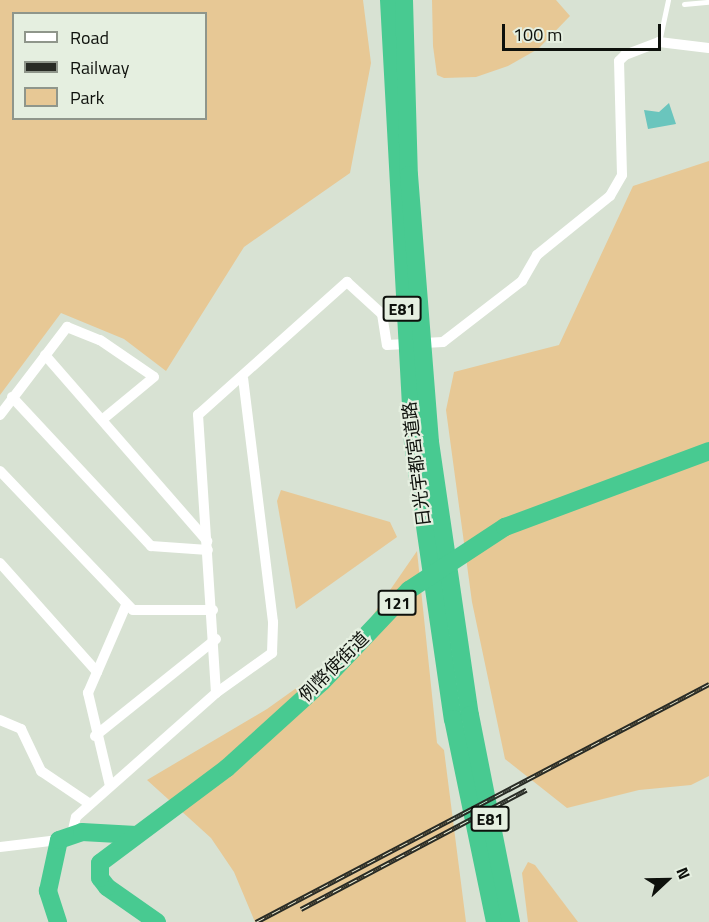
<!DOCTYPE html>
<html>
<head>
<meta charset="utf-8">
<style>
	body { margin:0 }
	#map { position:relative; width:709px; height:922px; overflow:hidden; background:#d8e2d3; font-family:"Titillium Web","Noto Sans JP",sans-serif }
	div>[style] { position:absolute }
	.green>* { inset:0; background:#e7c895 }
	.water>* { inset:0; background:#6ac5bd }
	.lane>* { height:5px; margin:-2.5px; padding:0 2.5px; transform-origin:2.5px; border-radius:2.5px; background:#fff }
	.street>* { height:10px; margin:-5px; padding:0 5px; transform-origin:5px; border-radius:5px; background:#fff }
	.highway>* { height:18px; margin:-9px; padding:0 9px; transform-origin:9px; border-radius:9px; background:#48ca91 }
	.rail>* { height:5px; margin-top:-2.5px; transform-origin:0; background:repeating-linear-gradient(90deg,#e5efe0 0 9px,#282b25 0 18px); box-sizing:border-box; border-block:2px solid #282b25 }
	span { translate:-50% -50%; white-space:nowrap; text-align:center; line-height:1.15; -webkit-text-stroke:4.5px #e5efe0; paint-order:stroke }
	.shield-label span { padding:2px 4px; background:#e5efe0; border:2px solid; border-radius:4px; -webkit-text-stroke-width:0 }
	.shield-label { font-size:16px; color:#0e110c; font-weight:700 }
	.street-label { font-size:18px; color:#0e110c }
	.legend { position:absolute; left:12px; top:12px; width:195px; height:108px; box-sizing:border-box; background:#e5efe0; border:2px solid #8f968b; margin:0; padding:8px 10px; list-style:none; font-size:18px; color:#0e110c }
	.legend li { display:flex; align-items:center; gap:12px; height:30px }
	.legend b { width:30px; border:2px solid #8f968b }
	.north { position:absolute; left:637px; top:850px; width:60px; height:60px; -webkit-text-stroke:4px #e5efe0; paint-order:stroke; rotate:68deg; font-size:16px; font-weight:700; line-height:24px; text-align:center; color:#0e110c }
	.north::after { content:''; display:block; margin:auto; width:21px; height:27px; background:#0e110c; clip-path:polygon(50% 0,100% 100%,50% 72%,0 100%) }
	.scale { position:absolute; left:502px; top:24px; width:159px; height:27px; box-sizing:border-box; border:3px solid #0e110c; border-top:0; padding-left:8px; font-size:18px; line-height:21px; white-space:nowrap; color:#0e110c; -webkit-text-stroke:4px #e5efe0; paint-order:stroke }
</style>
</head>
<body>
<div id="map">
	<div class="green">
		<i style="clip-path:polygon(evenodd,0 0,363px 0,371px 63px,350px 173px,244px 247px,166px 371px,124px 339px,61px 313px,0 395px,0 0,14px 14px,206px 14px,206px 118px,14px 118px,14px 14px)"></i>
		<i style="clip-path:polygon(432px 0,556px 0,570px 16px,538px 49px,508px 66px,476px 77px,444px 78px,437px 75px,433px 46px)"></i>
		<i style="clip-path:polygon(709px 161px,709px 776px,691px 785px,639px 790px,567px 808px,505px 759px,472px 602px,446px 410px,454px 372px,559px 345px,633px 186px)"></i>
		<i style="clip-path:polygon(281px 490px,390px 522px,397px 537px,296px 609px,277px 501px)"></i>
		<i style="clip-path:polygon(417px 551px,437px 743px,444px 750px,466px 922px,255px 922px,234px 872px,211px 838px,147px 780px,267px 709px,330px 664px,337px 667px)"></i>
		<i style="clip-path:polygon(528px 862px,535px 865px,578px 922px,528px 922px,522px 873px)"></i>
	</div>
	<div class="water">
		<i style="clip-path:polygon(669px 103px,676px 124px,648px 129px,644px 110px,659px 112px)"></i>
	</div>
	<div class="lane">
		<i style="left:684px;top:4px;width:25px;rotate:-5deg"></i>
		<i style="left:659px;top:42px;width:43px;rotate:-77.9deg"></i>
	</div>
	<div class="street">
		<i style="left:45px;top:355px;width:247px;rotate:48.9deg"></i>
		<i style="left:12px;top:397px;width:204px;rotate:47deg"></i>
		<i style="left:151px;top:546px;width:57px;rotate:4deg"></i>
		<i style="left:0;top:415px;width:111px;rotate:-52.7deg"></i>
		<i style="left:67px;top:327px;width:35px;rotate:22deg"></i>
		<i style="left:100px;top:340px;width:65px;rotate:34.4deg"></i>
		<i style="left:154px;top:377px;width:67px;rotate:140.4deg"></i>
		<i style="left:0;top:471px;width:192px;rotate:46.3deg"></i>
		<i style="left:133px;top:610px;width:80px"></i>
		<i style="left:0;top:563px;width:146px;rotate:48.3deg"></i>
		<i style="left:216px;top:693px;width:69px;rotate:-35.5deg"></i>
		<i style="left:272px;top:653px;width:31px;rotate:-88deg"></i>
		<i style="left:273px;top:622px;width:245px;rotate:-97deg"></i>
		<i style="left:0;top:720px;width:23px;rotate:23deg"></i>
		<i style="left:21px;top:729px;width:47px;rotate:64.5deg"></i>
		<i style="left:41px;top:771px;width:59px;rotate:34deg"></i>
		<i style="left:95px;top:736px;width:155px;rotate:-38.7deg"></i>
		<i style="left:110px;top:786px;width:96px;rotate:-103.3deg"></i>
		<i style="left:88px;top:693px;width:96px;rotate:-66.6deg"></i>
		<i style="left:72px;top:834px;width:17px;rotate:-77deg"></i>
		<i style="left:76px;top:817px;width:187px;rotate:-41.5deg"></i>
		<i style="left:216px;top:693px;width:279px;rotate:-93.7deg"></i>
		<i style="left:198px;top:415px;width:200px;rotate:-41.8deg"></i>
		<i style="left:347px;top:282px;width:47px;rotate:42.4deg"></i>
		<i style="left:382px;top:314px;width:31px;rotate:81deg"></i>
		<i style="left:387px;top:345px;width:56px;rotate:-3.1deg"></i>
		<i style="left:443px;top:342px;width:100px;rotate:-37.7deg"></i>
		<i style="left:522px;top:281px;width:30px;rotate:-60deg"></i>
		<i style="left:537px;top:255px;width:94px;rotate:-38.9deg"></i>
		<i style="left:610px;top:196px;width:24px;rotate:-60deg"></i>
		<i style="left:622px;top:175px;width:114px;rotate:-91.5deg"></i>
		<i style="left:619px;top:61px;width:8px;rotate:-45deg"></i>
		<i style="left:625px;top:55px;width:36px;rotate:-21deg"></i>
		<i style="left:659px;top:42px;width:50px;rotate:6.8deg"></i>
		<i style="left:0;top:847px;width:59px;rotate:-6.8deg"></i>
	</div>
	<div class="highway">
		<i style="left:389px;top:0;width:444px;rotate:86.9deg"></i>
		<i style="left:413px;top:443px;width:279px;rotate:81.8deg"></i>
		<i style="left:453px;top:719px;width:207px;rotate:78.3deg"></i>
		<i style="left:404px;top:0;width:175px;rotate:88.4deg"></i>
		<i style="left:409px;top:175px;width:268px;rotate:85.5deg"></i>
		<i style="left:430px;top:442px;width:276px;rotate:81.7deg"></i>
		<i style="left:470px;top:715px;width:211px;rotate:78.8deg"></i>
		<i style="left:58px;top:922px;width:33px;rotate:-108deg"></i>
		<i style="left:48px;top:891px;width:52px;rotate:-77.8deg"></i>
		<i style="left:59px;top:840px;width:24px;rotate:-19deg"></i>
		<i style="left:82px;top:832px;width:54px;rotate:3.2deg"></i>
		<i style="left:157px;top:922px;width:61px;rotate:-145deg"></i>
		<i style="left:107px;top:887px;width:11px;rotate:-128deg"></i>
		<i style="left:100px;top:878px;width:15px;rotate:-90deg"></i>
		<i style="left:100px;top:863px;width:159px;rotate:-36.8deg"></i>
		<i style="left:227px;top:768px;width:128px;rotate:-42.2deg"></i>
		<i style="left:322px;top:682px;width:127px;rotate:-46.6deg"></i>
		<i style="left:409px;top:590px;width:115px;rotate:-33.3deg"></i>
		<i style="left:505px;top:527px;width:218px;rotate:-20.4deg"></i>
	</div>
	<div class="rail">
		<i style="left:301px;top:909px;width:255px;rotate:-27.9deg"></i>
		<i style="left:256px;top:922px;width:512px;rotate:-27.72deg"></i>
	</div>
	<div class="shield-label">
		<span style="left:402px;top:309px">E81</span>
		<span style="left:397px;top:603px">121</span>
		<span style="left:490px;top:819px">E81</span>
	</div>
	<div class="street-label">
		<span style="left:417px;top:464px;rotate:-97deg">日光宇都宮道路</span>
		<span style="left:334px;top:667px;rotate:-45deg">例幣使街道</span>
	</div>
	<ul class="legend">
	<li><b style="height:8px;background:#fff"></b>Road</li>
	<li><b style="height:8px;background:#282b25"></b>Railway</li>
	<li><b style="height:16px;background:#e7c895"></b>Park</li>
	</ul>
	<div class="north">N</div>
	<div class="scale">100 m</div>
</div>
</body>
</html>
